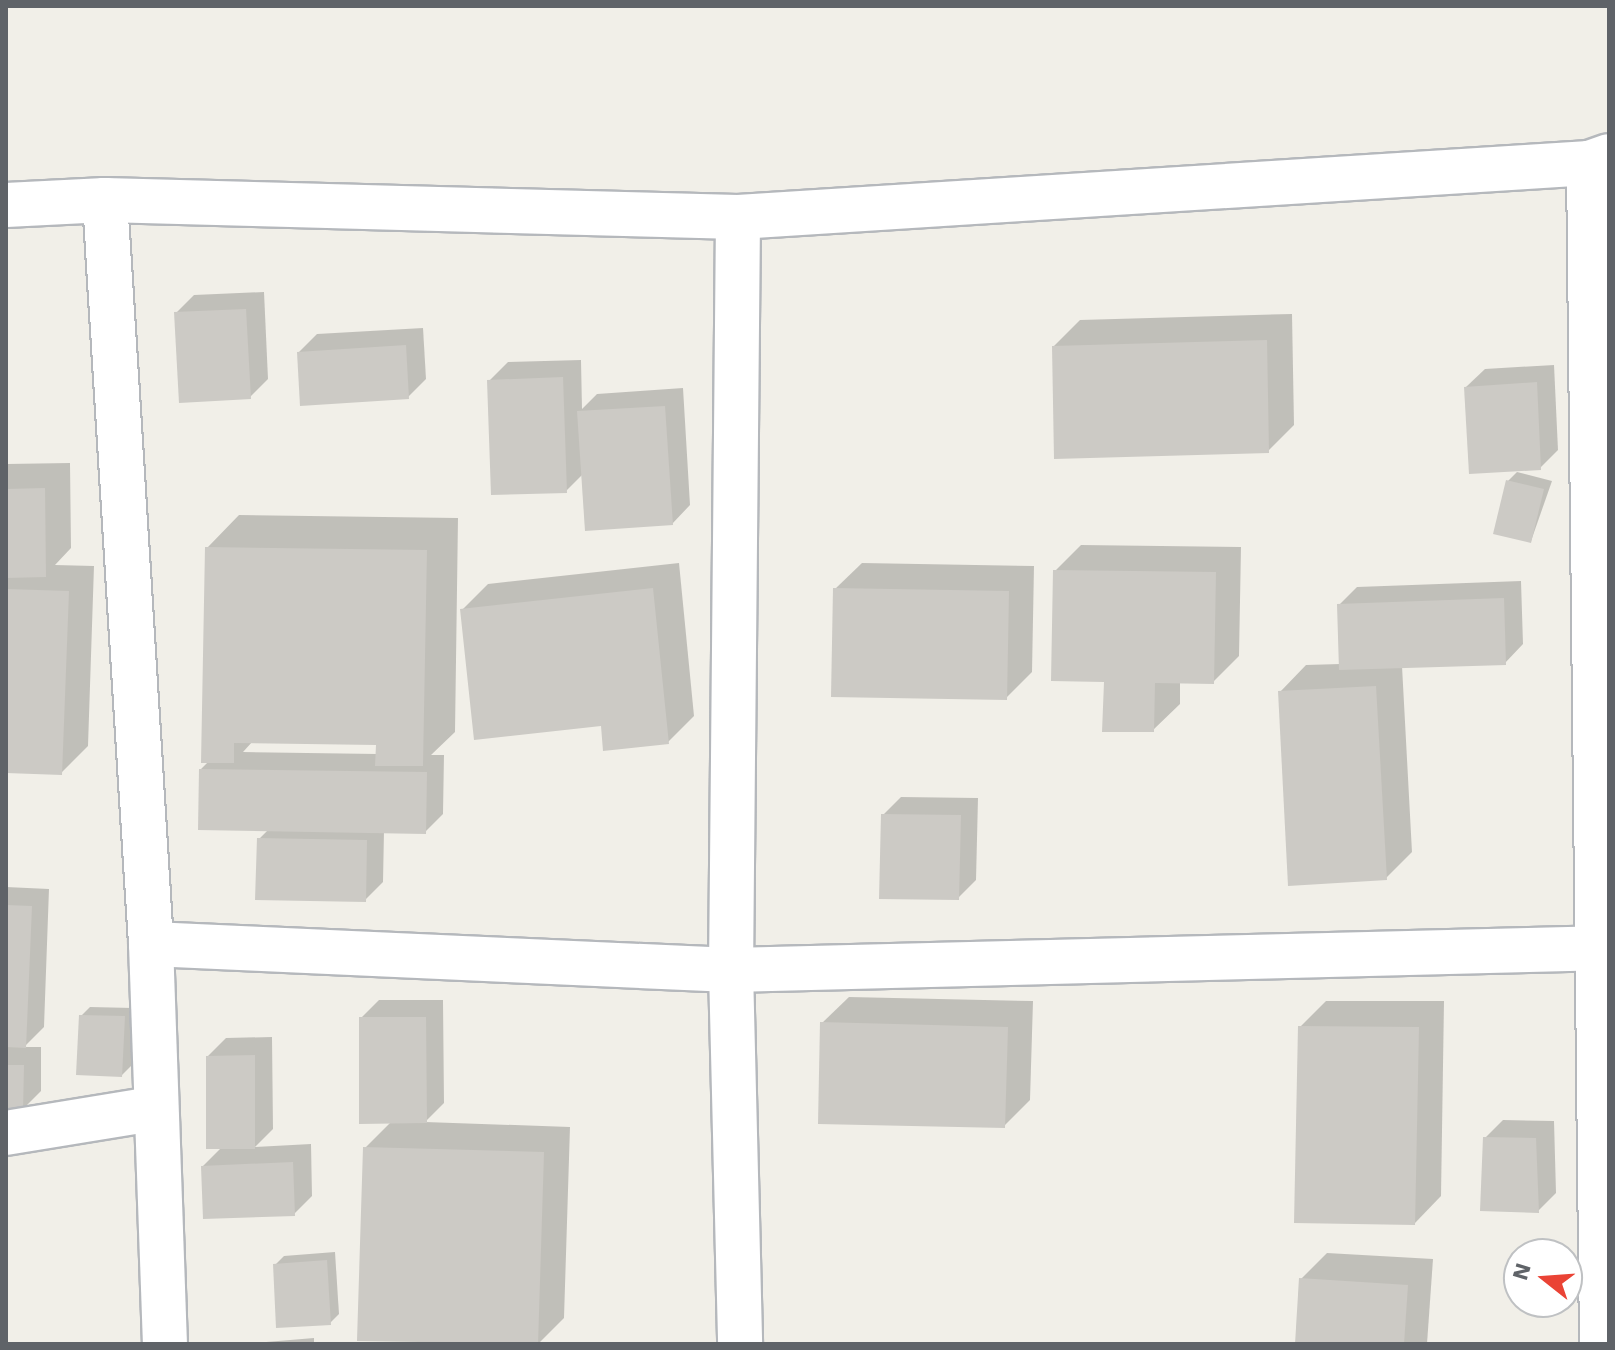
<!DOCTYPE html>
<html>
<head>
<meta charset="utf-8">
<style>
	body { margin:0 }
	#map { position:relative; width:1615px; height:1350px; overflow:hidden; background:#f1efe8; font-family:"Work Sans",sans-serif }
	div>[style] { position:absolute }
	.shadow>* { inset:0; background:#0003 }
	.building>* { inset:0; background:#cccac5 }
	.roads { filter:drop-shadow(2px 0 #b5b8bc) drop-shadow(-2px 0 #b5b8bc) drop-shadow(0 2px #b5b8bc) drop-shadow(0 -2px #b5b8bc) }
	.minor>* { height:44px; margin:-22px; padding:0 22px; transform-origin:22px; border-radius:22px; background:#fff }
	span { translate:-50% -50%; white-space:nowrap; text-align:center; line-height:1.15; -webkit-text-stroke:8px #fff; paint-order:stroke }
	.frame { position:absolute; inset:0; border:8px solid #5f6368; pointer-events:none }
	.north { position:absolute; left:1503px; top:1238px; width:80px; height:80px; box-sizing:border-box; background:#fff; border:2px solid #bfc1c3; border-radius:50%; rotate:287deg; font-size:22px; font-weight:700; line-height:32px; text-align:center; color:#5f6368 }
	.north::after { content:''; display:block; margin:auto; width:28px; height:36px; background:#ea4335; clip-path:polygon(50% 0,100% 100%,50% 72%,0 100%) }
</style>
</head>
<body>
<div id="map">
	<div class="shadow">
		<i style="clip-path:polygon(264px 292px,268px 379px,250px 397px,176px 313px,194px 295px)"></i>
		<i style="clip-path:polygon(1292px 314px,1294px 425px,1268px 451px,1054px 346px,1080px 320px)"></i>
		<i style="clip-path:polygon(423px 328px,426px 379px,408px 397px,299px 352px,317px 334px)"></i>
		<i style="clip-path:polygon(581px 360px,582px 409px,597px 394px,683px 388px,690px 505px,672px 524px,583px 474px,566px 491px,489px 381px,508px 362px)"></i>
		<i style="clip-path:polygon(1554px 365px,1558px 450px,1540px 468px,1466px 387px,1485px 369px)"></i>
		<i style="clip-path:polygon(70px 463px,71px 548px,55px 565px,94px 566px,88px 746px,61px 773px,6px 771px,6px 464px)"></i>
		<i style="clip-path:polygon(1517px 472px,1552px 481px,1531px 541px,1508px 481px)"></i>
		<i style="clip-path:polygon(evenodd,239px 515px,458px 518px,455px 732px,431px 755px,444px 755px,443px 814px,425px 832px,384px 831px,383px 882px,365px 900px,259px 839px,269px 829px,201px 769px,209px 761px,207px 548px,239px 515px,253px 741px,378px 743px,378px 754px,243px 752px,253px 741px)"></i>
		<i style="clip-path:polygon(1081px 545px,1241px 547px,1239px 656px,1213px 682px,1180px 681px,1180px 704px,1153px 730px,1106px 680px,1055px 571px)"></i>
		<i style="clip-path:polygon(679px 563px,694px 716px,668px 742px,602px 724px,462px 610px,488px 584px)"></i>
		<i style="clip-path:polygon(862px 563px,1034px 566px,1032px 672px,1006px 698px,835px 589px)"></i>
		<i style="clip-path:polygon(1521px 581px,1523px 644px,1505px 663px,1402px 666px,1412px 852px,1386px 878px,1280px 692px,1306px 665px,1340px 664px,1339px 605px,1357px 587px)"></i>
		<i style="clip-path:polygon(901px 797px,978px 798px,976px 880px,958px 898px,883px 815px)"></i>
		<i style="clip-path:polygon(6px 887px,49px 889px,44px 1027px,24px 1047px,41px 1047px,41px 1091px,23px 1109px,6px 1109px)"></i>
		<i style="clip-path:polygon(849px 997px,1033px 1001px,1030px 1100px,1004px 1126px,822px 1023px)"></i>
		<i style="clip-path:polygon(379px 1000px,443px 1000px,444px 1103px,425px 1122px,570px 1127px,564px 1318px,538px 1344px,359px 1339px,365px 1148px,391px 1122px,361px 1018px)"></i>
		<i style="clip-path:polygon(1326px 1001px,1444px 1001px,1441px 1196px,1415px 1223px,1300px 1027px)"></i>
		<i style="clip-path:polygon(90px 1007px,133px 1008px,131px 1066px,122px 1075px,81px 1016px)"></i>
		<i style="clip-path:polygon(272px 1037px,273px 1129px,255px 1147px,311px 1144px,312px 1196px,294px 1214px,203px 1166px,222px 1147px,208px 1056px,226px 1038px)"></i>
		<i style="clip-path:polygon(1503px 1120px,1554px 1121px,1556px 1193px,1538px 1211px,1485px 1138px)"></i>
		<i style="clip-path:polygon(335px 1252px,339px 1314px,330px 1323px,275px 1265px,284px 1256px)"></i>
		<i style="clip-path:polygon(1327px 1253px,1433px 1259px,1427px 1344px,1297px 1344px,1301px 1279px)"></i>
		<i style="clip-path:polygon(314px 1338px,314px 1344px,241px 1344px)"></i>
	</div>
	<div class="building">
		<i style="clip-path:polygon(246px 309px,251px 399px,179px 403px,174px 312px)"></i>
		<i style="clip-path:polygon(1267px 340px,1269px 453px,1054px 459px,1052px 346px)"></i>
		<i style="clip-path:polygon(406px 345px,409px 399px,300px 406px,297px 352px)"></i>
		<i style="clip-path:polygon(563px 377px,567px 493px,491px 495px,487px 380px)"></i>
		<i style="clip-path:polygon(1537px 382px,1541px 470px,1469px 474px,1464px 387px)"></i>
		<i style="clip-path:polygon(665px 406px,673px 525px,585px 531px,577px 411px)"></i>
		<i style="clip-path:polygon(1506px 480px,1544px 489px,1531px 543px,1493px 534px)"></i>
		<i style="clip-path:polygon(45px 488px,46px 577px,6px 578px,6px 489px)"></i>
		<i style="clip-path:polygon(205px 547px,427px 550px,423px 766px,375px 766px,376px 745px,234px 743px,234px 763px,201px 763px)"></i>
		<i style="clip-path:polygon(1053px 570px,1216px 572px,1214px 684px,1155px 683px,1154px 732px,1102px 732px,1104px 682px,1051px 681px)"></i>
		<i style="clip-path:polygon(653px 588px,669px 744px,603px 751px,601px 726px,474px 740px,460px 609px)"></i>
		<i style="clip-path:polygon(833px 588px,1009px 591px,1007px 700px,831px 697px)"></i>
		<i style="clip-path:polygon(6px 589px,69px 591px,62px 775px,6px 773px)"></i>
		<i style="clip-path:polygon(1504px 598px,1506px 665px,1339px 670px,1337px 604px)"></i>
		<i style="clip-path:polygon(1376px 686px,1387px 880px,1288px 886px,1278px 691px)"></i>
		<i style="clip-path:polygon(199px 769px,427px 772px,426px 834px,198px 830px)"></i>
		<i style="clip-path:polygon(881px 814px,961px 815px,959px 900px,879px 899px)"></i>
		<i style="clip-path:polygon(257px 838px,367px 840px,366px 902px,255px 900px)"></i>
		<i style="clip-path:polygon(6px 905px,32px 906px,26px 1048px,6px 1047px)"></i>
		<i style="clip-path:polygon(79px 1015px,125px 1016px,122px 1077px,76px 1075px)"></i>
		<i style="clip-path:polygon(359px 1017px,426px 1017px,427px 1123px,359px 1124px)"></i>
		<i style="clip-path:polygon(820px 1022px,1008px 1027px,1005px 1128px,818px 1124px)"></i>
		<i style="clip-path:polygon(1298px 1026px,1419px 1027px,1415px 1225px,1294px 1223px)"></i>
		<i style="clip-path:polygon(255px 1055px,255px 1149px,206px 1149px,206px 1056px)"></i>
		<i style="clip-path:polygon(6px 1065px,24px 1065px,23px 1111px,6px 1111px)"></i>
		<i style="clip-path:polygon(1483px 1137px,1536px 1138px,1539px 1213px,1480px 1211px)"></i>
		<i style="clip-path:polygon(363px 1147px,544px 1152px,538px 1344px,357px 1341px)"></i>
		<i style="clip-path:polygon(293px 1162px,295px 1216px,203px 1219px,201px 1166px)"></i>
		<i style="clip-path:polygon(327px 1260px,331px 1325px,276px 1328px,273px 1264px)"></i>
		<i style="clip-path:polygon(1299px 1278px,1408px 1285px,1404px 1344px,1295px 1344px)"></i>
	</div>
	<div class="roads">
		<div class="minor">
			<i style="left:1589px;top:163px;width:1181px;rotate:89.37deg"></i>
			<i style="left:105px;top:200px;width:745px;rotate:86.46deg"></i>
			<i style="left:151px;top:944px;width:400px;rotate:88deg"></i>
			<i style="left:6px;top:205px;width:99px;rotate:-2.9deg"></i>
			<i style="left:105px;top:200px;width:633px;rotate:1.54deg"></i>
			<i style="left:738px;top:217px;width:853px;rotate:-3.63deg"></i>
			<i style="left:1589px;top:163px;width:21px;rotate:-19deg"></i>
			<i style="left:738px;top:217px;width:753px;rotate:90.53deg"></i>
			<i style="left:731px;top:970px;width:374px;rotate:88.6deg"></i>
			<i style="left:151px;top:944px;width:581px;rotate:2.57deg"></i>
			<i style="left:731px;top:970px;width:878px;rotate:-1.44deg"></i>
			<i style="left:6px;top:1133px;width:148px;rotate:-9.3deg"></i>
		</div>
	</div>
	<div class="frame"></div>
	<div class="north">N</div>
</div>
</body>
</html>
